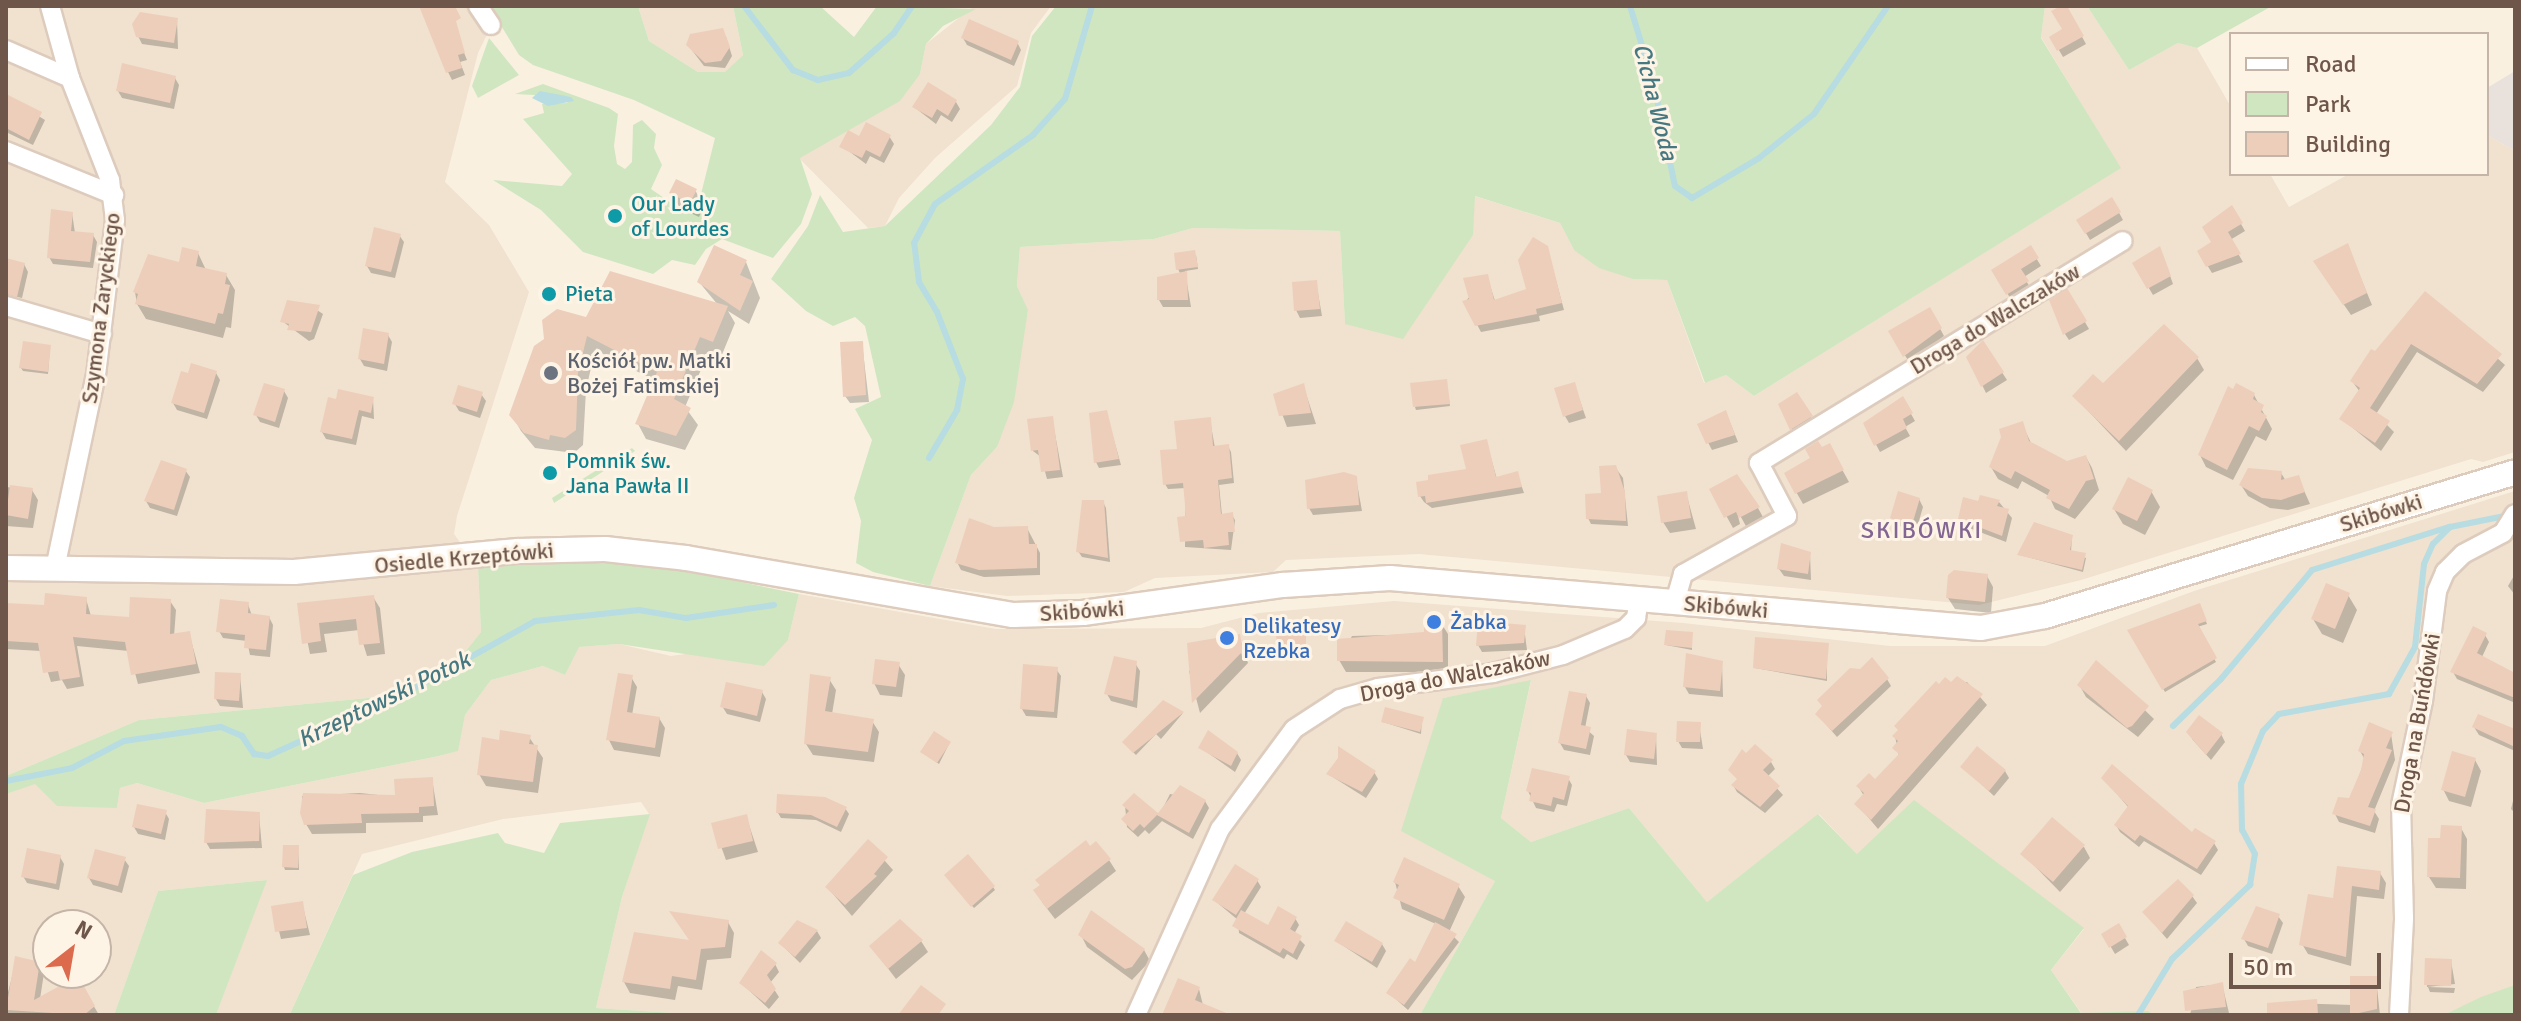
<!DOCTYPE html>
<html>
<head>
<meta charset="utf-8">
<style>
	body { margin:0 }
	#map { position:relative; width:2521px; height:1021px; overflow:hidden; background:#faf0e0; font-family:Signika,sans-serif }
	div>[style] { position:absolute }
	.residential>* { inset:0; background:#f1e1cf }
	.industrial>* { inset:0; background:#e9e2dc }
	.green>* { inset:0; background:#d0e6c0 }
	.water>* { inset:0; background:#b7dce1 }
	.shadow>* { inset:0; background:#0003 }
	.stream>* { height:6px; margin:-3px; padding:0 3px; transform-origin:3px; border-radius:3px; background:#b7dce1 }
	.building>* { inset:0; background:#edceba }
	.roads { filter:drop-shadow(2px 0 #ddccbd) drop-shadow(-2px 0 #ddccbd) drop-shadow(0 2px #ddccbd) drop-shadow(0 -2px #ddccbd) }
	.minor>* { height:18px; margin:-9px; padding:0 9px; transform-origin:9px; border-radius:9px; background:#fff }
	.secondary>* { height:24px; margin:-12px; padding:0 12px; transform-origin:12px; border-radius:12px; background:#fff }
	.dots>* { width:22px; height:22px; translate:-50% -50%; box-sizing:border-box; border:4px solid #fef4e6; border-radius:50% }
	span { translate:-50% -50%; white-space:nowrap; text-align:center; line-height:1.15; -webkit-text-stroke:6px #fef4e6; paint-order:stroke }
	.culture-label { font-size:22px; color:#0d838f }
	.left { translate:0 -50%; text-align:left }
	.street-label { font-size:22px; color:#6f564a }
	.worship-label { font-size:22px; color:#5b616d }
	.shop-label { font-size:22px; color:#366cbe }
	.water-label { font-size:24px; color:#467881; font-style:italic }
	.neighbourhood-label { font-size:24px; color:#826592; letter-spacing:2px }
	.frame { position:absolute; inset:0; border:8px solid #6f564a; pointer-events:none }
	.legend { position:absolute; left:2229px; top:32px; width:260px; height:144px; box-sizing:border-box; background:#fef4e6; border:2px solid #c5b5a8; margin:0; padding:10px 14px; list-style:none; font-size:24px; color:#6f564a }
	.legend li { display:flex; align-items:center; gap:16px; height:40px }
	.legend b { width:40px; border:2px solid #c5b5a8 }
	.north { position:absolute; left:32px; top:909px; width:80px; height:80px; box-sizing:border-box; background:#fef4e6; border:2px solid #c5b5a8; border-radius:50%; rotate:31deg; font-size:22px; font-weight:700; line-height:32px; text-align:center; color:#6f564a }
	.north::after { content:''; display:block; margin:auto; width:28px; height:36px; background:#dc6b4d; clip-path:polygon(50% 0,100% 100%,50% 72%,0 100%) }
	.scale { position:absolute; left:2229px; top:953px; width:152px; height:36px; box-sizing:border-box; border:4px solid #6f564a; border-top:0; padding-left:10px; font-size:24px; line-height:28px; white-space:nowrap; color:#6f564a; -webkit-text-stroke:6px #fef4e6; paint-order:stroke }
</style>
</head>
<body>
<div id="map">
	<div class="residential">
		<i style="clip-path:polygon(6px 6px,489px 6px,496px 16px,478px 53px,445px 182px,489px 225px,529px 292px,457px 516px,454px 534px,478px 567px,481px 632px,454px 666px,378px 697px,139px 720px,6px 776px)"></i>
		<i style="clip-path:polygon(638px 6px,733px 6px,743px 55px,726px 72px,698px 72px,649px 41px)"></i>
		<i style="clip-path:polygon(974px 6px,1051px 6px,1031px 33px,1017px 86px,935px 158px,899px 198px,885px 226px,868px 228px,799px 158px,920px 74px,926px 44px)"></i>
		<i style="clip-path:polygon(2045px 6px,2087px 6px,2129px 70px,2178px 43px,2197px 48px,2231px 107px,2231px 174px,2270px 174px,2289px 207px,2349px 174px,2487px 174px,2487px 135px,2515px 151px,2515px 452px,2483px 462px,2471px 459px,2081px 580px,1979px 605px,1419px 554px,1286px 560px,1273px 572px,1155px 578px,1124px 592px,1007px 596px,930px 586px,971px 475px,997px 447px,1028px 311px,1017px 286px,1020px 247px,1154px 239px,1193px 228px,1340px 231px,1345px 324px,1474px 196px,1560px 223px,1574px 250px,1633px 279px,1667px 280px,1704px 383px,1726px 375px,1754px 396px,2120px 168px,2041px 37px)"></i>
		<i style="clip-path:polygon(evenodd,2515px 491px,2515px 985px,2444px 1015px,2083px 1015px,2051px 970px,2084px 929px,1857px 854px,1819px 814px,1707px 902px,1629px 808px,1531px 842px,1501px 818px,1531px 681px,1443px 698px,1495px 881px,1420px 1015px,705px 1015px,596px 1008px,622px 897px,649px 814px,641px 802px,503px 819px,362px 854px,290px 1014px,216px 1015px,266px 880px,158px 891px,114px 1015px,6px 1015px,6px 794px,35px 783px,117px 808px,120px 788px,137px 783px,204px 803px,439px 756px,457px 751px,465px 715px,491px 680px,543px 666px,565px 675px,578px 647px,619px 644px,671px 656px,788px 640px,799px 594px,996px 629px,1201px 628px,1259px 613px,1394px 601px,1683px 623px,1890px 646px,2045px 646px,2194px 591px,2515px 491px,48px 925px,96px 925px,96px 973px,48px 973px,48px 925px)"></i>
	</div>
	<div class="industrial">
		<i style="clip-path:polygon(2515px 71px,2515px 151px,2487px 135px,2487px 88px)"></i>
	</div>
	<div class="green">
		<i style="clip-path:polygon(489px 6px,638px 6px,649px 41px,698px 72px,725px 72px,743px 55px,733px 6px,820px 6px,854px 37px,877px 6px,976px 9px,943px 26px,926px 44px,920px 74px,900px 101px,800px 158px,812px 194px,801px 224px,773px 258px,722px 239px,706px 249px,695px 265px,672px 260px,653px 274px,583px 252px,541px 210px,493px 180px,562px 186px,572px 174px,523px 119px,544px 113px,542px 104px,567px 103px,571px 97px,515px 94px,543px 84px,609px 108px,618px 114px,614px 146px,617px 164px,625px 169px,632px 162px,633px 125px,642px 120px,656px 134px,654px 148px,662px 165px,651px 189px,680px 209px,699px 202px,715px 138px,634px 100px,533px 65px,519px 55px)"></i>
		<i style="clip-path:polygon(1056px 6px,2045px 6px,2041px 38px,2121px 168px,1754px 396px,1726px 375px,1705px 383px,1667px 280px,1633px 279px,1599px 268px,1574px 250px,1560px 223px,1475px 196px,1473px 235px,1403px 339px,1345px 324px,1340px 231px,1193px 228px,1154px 239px,1020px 247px,1017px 286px,1028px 310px,1014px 402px,997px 447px,971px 475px,930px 586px,873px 572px,856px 563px,861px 521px,854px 498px,872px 440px,855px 409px,881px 397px,865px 326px,855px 317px,833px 326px,806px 311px,771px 279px,808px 226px,820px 195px,843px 232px,885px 226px,991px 125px,1020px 87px,1032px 36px)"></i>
		<i style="clip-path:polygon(2087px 6px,2272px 6px,2197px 48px,2178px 43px,2129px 70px)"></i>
		<i style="clip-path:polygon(489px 38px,519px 75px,478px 98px,472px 86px)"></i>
		<i style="clip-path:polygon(632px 448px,635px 451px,554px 503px,552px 498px)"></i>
		<i style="clip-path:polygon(538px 562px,653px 564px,799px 594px,788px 640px,764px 666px,619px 644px,579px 647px,565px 675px,543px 666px,491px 680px,465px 715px,458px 751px,439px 756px,204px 803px,137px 783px,120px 788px,117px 808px,57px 806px,35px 784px,6px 794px,6px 776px,139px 720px,378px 697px,449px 672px,481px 632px,478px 567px)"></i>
		<i style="clip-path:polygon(1531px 680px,1501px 818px,1531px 842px,1629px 808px,1707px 902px,1818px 814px,1857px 854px,1914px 800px,2084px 928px,2051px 970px,2081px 1013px,2148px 1011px,2154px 1015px,1420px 1015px,1495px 881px,1401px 831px,1443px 698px)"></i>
		<i style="clip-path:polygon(650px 814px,622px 897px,596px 1008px,705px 1015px,278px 1015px,290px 1014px,353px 875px,412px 852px,498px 833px,505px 843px,544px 853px,560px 823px)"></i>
		<i style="clip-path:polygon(267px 880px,216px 1015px,114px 1015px,158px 891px)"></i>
		<i style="clip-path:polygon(2515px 985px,2515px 1015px,2444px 1015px,2481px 997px)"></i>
	</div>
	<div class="water">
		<i style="clip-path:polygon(540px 91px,571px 97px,574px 101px,548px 106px,532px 98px)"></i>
	</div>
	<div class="shadow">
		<i style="clip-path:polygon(429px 6px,445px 6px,467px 60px,460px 62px,465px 75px,452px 80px,448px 72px)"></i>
		<i style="clip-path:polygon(2065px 6px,2086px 44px,2063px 57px,2052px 38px,2065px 30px)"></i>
		<i style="clip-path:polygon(177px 20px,178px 49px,142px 44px,138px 36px)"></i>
		<i style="clip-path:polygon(726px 37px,732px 56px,725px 68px,704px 66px,688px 45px)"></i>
		<i style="clip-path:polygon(963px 38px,1017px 42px,1021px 50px,1014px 66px,967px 45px)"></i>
		<i style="clip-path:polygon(175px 78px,179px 85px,174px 109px,122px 98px,118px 91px)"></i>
		<i style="clip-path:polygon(6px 96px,45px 120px,33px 145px,6px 132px)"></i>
		<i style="clip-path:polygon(956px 102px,960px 109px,952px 122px,941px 115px,936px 124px,914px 107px)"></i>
		<i style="clip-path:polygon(889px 136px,894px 144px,884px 163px,870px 156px,866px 164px,842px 146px,859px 138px)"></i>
		<i style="clip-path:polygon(695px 190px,704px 206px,699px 217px,680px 208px,671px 193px)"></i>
		<i style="clip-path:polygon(2112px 200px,2123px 220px,2090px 240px,2079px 221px)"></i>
		<i style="clip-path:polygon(2232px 208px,2245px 231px,2230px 240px,2243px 262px,2212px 273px,2199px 252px,2214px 243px)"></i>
		<i style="clip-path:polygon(72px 213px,75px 233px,93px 235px,97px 242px,93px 268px,53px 264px,49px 257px)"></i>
		<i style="clip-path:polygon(399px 235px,404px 242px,395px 278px,371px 273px,367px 266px)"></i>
		<i style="clip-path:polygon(2347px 245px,2372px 305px,2351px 315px,2322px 273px)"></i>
		<i style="clip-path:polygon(1547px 247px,1564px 310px,1539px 316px,1540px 321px,1481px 332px,1465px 302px,1487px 276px,1495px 301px,1528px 290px)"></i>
		<i style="clip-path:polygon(2030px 248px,2041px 266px,2024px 277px,2031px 289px,2012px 301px,1993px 270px)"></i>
		<i style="clip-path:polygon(198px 253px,206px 270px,226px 275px,235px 290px,231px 328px,226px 327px,223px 338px,146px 319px,137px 304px,135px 292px)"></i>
		<i style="clip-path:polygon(1196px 255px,1198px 269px,1185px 271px,1191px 307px,1163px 307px,1159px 300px,1181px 275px,1178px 269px)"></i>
		<i style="clip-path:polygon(2163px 256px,2173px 284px,2153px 295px,2134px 263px)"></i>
		<i style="clip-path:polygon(6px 260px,24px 264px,28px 272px,22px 298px,6px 294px)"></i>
		<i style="clip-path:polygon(746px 262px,760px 298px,749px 324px,728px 311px,735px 323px,721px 357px,709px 351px,685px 407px,698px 425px,685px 450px,646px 439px,638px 424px,656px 381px,595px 350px,586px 390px,583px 445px,574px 453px,535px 448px,521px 431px,512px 415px,587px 319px,718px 305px,699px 282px)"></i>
		<i style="clip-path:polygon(1316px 282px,1322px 316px,1300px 318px,1296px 310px)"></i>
		<i style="clip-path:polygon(2067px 291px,2089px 329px,2069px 340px,2065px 334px)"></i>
		<i style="clip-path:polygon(2425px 294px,2505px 365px,2483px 392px,2417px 352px,2376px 414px,2394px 432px,2381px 451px,2342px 419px,2360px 392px,2352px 381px)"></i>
		<i style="clip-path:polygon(306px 303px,323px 314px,314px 339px,309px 341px,282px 321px)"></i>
		<i style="clip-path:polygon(1930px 310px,1944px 336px,1909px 362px,1891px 332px)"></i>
		<i style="clip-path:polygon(388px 335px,392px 342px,387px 371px,364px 366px,360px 359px)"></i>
		<i style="clip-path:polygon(862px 343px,869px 402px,850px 403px,845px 396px)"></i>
		<i style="clip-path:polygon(1983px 343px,2007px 380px,1986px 393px,1969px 358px)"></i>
		<i style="clip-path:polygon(50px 347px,48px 374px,23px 371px,21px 368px)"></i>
		<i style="clip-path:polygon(2197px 358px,2204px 370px,2126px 451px,2074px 396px)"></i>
		<i style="clip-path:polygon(216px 373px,220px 380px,207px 419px,177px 410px,173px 403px,189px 375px)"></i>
		<i style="clip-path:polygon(1446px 381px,1450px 406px,1416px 410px,1415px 407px)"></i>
		<i style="clip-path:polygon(1574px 384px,1586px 418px,1569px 423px,1565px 416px)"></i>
		<i style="clip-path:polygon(1303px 385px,1316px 424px,1287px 427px,1275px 395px)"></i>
		<i style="clip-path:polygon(284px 391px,288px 398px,279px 428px,260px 422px,256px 415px)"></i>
		<i style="clip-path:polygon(481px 394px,486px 401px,480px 418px,459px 411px,455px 404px)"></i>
		<i style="clip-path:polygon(1796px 395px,1815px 424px,1795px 436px,1781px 405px)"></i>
		<i style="clip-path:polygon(2254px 395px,2272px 429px,2266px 441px,2256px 436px,2233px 480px,2206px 467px,2200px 455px)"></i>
		<i style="clip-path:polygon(1902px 398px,1915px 421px,1905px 427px,1910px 436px,1880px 452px,1865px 424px)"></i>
		<i style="clip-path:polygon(373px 399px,374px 419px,362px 416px,356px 445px,326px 439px,322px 432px)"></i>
		<i style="clip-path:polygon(1106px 412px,1121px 465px,1099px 468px,1096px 462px)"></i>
		<i style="clip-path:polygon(1052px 418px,1063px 477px,1047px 479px,1041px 457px,1033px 451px,1029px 421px)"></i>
		<i style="clip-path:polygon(1210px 420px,1215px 448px,1228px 446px,1231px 452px,1234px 483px,1219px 485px,1222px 515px,1232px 515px,1235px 520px,1231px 550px,1185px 547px,1186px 488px,1168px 489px,1165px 484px,1179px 451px)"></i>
		<i style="clip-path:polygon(1729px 420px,1738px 442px,1712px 450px,1699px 425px)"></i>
		<i style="clip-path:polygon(2022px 424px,2032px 445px,2067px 463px,2086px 457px,2092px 468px,2099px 490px,2075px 519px,2055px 509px,2049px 496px,2022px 481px,2018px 489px,1998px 479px,1991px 467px)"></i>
		<i style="clip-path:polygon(1486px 441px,1497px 479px,1517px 473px,1524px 493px,1432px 508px,1424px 502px,1420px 496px,1469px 471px)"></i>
		<i style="clip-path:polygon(1829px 446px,1849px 482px,1803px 504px,1786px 474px)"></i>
		<i style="clip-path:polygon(1615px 467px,1623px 478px,1628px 526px,1591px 524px,1588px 518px)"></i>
		<i style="clip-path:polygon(185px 470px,190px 477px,177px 516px,150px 508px,146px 501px)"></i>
		<i style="clip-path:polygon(2281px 473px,2286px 481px,2298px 477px,2310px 504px,2288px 510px,2270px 508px,2248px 496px,2241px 485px)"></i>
		<i style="clip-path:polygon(1356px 478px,1362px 511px,1313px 515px,1309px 508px)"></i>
		<i style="clip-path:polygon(6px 487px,32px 490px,38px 500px,33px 528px,6px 526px)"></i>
		<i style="clip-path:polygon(1712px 490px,1758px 508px,1764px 519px,1747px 528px,1736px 508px,1740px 524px,1733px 528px)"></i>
		<i style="clip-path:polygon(2151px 491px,2160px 507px,2145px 535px,2123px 524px,2114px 509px)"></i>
		<i style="clip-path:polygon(1686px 493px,1696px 529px,1670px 533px,1663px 522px)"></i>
		<i style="clip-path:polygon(1919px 499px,1923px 507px,1916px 531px,1896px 525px,1892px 518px)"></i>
		<i style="clip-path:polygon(1103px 502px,1106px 508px,1110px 562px,1082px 557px,1078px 551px)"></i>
		<i style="clip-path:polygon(1999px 502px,2012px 518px,2006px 542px,1964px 526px,1960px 519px,1980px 504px)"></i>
		<i style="clip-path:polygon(1027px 528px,1040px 553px,1040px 575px,984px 577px,961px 570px,957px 562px,994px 529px)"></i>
		<i style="clip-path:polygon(2072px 536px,2071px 552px,2086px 558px,2083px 572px,2020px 555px)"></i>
		<i style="clip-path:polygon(1810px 554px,1811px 580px,1784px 576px,1779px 569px)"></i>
		<i style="clip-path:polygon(2515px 574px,2515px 595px,2508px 586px)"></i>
		<i style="clip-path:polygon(1987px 576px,1993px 587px,1991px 613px,1955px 609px,1948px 598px)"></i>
		<i style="clip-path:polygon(2348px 595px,2357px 610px,2343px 643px,2322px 634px,2313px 619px)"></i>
		<i style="clip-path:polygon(373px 597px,380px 608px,385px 654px,367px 656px,359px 630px,324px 634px,327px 652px,310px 654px,300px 605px)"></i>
		<i style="clip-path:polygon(86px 599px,91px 616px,131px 619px,170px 601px,176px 610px,174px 636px,189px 633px,200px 673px,138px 684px,129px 651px,77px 646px,84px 686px,67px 689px,62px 680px,51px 682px,41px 651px,6px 649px,6px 605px,46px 607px)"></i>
		<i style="clip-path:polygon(248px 604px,252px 616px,269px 617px,273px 625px,270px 657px,250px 655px,247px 641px,223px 638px,219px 631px)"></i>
		<i style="clip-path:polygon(2201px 609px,2207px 624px,2197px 627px,2216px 662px,2165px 692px,2130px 631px)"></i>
		<i style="clip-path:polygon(1441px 623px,1448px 634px,1448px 672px,1346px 672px,1339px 660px,1352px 636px,1426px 634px)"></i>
		<i style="clip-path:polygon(1524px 627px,1527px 650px,1482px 652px,1478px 645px)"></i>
		<i style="clip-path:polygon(1304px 632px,1307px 653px,1280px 654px,1279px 652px)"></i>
		<i style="clip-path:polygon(1692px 634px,1692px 650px,1666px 645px)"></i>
		<i style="clip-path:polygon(2485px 635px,2489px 642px,2482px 657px,2515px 675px,2513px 702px,2457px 679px,2453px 672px)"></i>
		<i style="clip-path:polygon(evenodd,1239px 636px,1248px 663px,1200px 713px,1189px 671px,1239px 636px,1240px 646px,1244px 646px,1247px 661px,1243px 661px,1240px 646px)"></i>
		<i style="clip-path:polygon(1827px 645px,1827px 681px,1755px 668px)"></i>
		<i style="clip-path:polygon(1135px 663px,1140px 671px,1137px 708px,1111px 701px,1107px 694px)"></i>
		<i style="clip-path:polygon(1722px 663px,1723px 697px,1689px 694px,1685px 687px)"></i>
		<i style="clip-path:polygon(2096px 663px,2154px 719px,2138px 737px,2086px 697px,2080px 686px)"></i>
		<i style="clip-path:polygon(898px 664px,905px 675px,902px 697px,880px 695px,874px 683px)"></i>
		<i style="clip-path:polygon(1056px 669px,1061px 676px,1057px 718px,1026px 716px,1022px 709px)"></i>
		<i style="clip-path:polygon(240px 675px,243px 708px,220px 706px,216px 699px)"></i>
		<i style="clip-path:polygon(631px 677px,637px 687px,632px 715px,659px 718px,665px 728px,660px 757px,614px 750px,609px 740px)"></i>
		<i style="clip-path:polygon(829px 679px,836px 690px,832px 714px,872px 721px,879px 732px,874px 762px,813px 755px,806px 744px)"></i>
		<i style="clip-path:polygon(1887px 679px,1891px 686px,1837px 737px,1817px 714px)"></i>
		<i style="clip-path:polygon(1967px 682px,1987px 705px,1878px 829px,1857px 804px,1864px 796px,1858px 786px,1875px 782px,1899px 756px,1895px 736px,1952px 685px)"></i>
		<i style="clip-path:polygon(762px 692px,766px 699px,760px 722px,727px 714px,722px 706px)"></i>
		<i style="clip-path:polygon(1586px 696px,1590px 703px,1585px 728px,1594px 736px,1590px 755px,1564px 750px,1560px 743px)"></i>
		<i style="clip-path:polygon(1183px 713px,1161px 739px,1156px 734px,1136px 755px,1126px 745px)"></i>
		<i style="clip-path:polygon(1422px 718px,1421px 734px,1383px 722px)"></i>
		<i style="clip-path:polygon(1699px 724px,1703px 749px,1682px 748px,1678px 741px)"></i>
		<i style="clip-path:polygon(2474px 727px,2515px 731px,2515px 751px,2479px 735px)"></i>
		<i style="clip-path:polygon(2221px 734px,2225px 742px,2211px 760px,2192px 739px)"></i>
		<i style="clip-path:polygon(2391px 734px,2395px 760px,2374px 811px,2379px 819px,2375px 833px,2339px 822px,2335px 814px,2350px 800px,2365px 760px,2360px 751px)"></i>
		<i style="clip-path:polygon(1656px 735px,1657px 765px,1630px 762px,1626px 755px)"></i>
		<i style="clip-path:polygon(529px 737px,543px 758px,538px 793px,486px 786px,479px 774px)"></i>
		<i style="clip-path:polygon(949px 744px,939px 764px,922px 752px)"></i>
		<i style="clip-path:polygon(1201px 748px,1237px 753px,1241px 760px,1235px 772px)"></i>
		<i style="clip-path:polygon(2475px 760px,2481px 771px,2471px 807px,2449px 801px,2443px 789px)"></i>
		<i style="clip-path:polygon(1771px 762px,1775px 769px,1767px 777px,1783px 795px,1765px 813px,1737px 792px,1733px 785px,1738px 780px,1731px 770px)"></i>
		<i style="clip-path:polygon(1963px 767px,2005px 771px,2009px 778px,1994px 796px)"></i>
		<i style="clip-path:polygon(1374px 772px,1378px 779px,1366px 798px,1328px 774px)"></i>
		<i style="clip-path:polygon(1568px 778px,1572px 785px,1567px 806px,1557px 804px,1554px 812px,1536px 808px,1528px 791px)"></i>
		<i style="clip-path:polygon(2103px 778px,2192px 835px,2214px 843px,2218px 850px,2201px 875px,2144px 841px,2139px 847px,2120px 832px,2116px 825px,2129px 808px)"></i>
		<i style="clip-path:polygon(432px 779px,438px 815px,423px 816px,423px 822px,366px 823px,366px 833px,312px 834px,306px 824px,302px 796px,360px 793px,397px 797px)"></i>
		<i style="clip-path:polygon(2515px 793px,2515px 813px,2511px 809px)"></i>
		<i style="clip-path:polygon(1170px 794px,1205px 801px,1209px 808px,1193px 839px,1162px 821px,1149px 834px,1145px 830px,1138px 837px,1127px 827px,1125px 805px,1134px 796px,1159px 816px)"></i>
		<i style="clip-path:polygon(845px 808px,849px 814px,841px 832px,816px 820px,781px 818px,778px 813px)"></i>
		<i style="clip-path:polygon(165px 812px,169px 819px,165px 840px,138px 834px,134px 827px)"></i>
		<i style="clip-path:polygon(259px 814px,262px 848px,210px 849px,206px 842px)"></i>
		<i style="clip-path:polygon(746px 816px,758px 852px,726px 860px,713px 824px)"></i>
		<i style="clip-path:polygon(2461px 828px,2467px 839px,2466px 889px,2436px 888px,2429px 877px,2442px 840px)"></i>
		<i style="clip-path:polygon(868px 842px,893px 870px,852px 916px,827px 887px)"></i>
		<i style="clip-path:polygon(298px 847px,299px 870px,285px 870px,284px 867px)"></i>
		<i style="clip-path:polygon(2084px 847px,2090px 858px,2060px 892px,2023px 854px)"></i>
		<i style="clip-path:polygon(60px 857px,64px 864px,59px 890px,27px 883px,23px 876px)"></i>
		<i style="clip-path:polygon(124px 859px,129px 866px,122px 893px,93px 885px,89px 878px)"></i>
		<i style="clip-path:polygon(1109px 860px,1116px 871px,1055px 919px,1042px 902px)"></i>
		<i style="clip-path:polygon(2339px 868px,2380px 873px,2386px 883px,2384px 899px,2357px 896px,2351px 966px,2308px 954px,2302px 944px,2335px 900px)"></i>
		<i style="clip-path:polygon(948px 878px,993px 887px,995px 890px,974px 908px)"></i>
		<i style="clip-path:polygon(1257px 880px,1261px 887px,1244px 914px,1269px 928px,1295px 918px,1299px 925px,1294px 934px,1305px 945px,1297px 960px,1287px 954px,1284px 959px,1239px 933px,1238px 920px,1214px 900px)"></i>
		<i style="clip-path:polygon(1395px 882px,1458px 886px,1465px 897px,1449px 932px,1459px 942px,1408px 1010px,1389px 993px,1416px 965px,1436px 924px,1402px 909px)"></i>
		<i style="clip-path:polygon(2192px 896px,2197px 903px,2167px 939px,2144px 912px)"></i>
		<i style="clip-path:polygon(302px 903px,310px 935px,281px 939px,273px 907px)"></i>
		<i style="clip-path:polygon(2278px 916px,2283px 923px,2272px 954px,2248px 946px,2244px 939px)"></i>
		<i style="clip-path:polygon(728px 922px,734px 933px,731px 958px,707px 960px,702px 990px,678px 986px,675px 1000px,630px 993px,624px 982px)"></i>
		<i style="clip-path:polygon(2118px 926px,2129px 945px,2115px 954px,2104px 935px)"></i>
		<i style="clip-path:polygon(817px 931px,821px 938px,800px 963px,780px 943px)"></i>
		<i style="clip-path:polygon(1081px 935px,1144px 950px,1150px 961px,1132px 980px,1087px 947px)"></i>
		<i style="clip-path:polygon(921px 941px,928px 952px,896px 979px,871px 946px)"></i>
		<i style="clip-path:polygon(1336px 941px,1382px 944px,1386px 951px,1377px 968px)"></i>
		<i style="clip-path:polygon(17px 958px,38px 964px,44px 973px,40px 999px,79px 981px,99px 1015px,8px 1015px,6px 1000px)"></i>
		<i style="clip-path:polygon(2427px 960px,2451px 961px,2455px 984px,2427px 987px)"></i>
		<i style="clip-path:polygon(775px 964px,779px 972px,770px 983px,779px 997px,769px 1009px,741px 983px)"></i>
		<i style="clip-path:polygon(2376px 978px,2380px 1015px,2292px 1015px,2291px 1003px,2352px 1005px)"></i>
		<i style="clip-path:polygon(2222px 984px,2229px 1013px,2190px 1015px,2196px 987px)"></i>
		<i style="clip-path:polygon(2428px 987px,2455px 988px,2454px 993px,2430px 992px)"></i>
		<i style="clip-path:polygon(1199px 989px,1203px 1005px,1220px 1015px,1164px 1015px)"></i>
	</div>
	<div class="stream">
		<i style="left:744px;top:6px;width:81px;rotate:52.6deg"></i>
		<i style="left:793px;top:70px;width:27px;rotate:22deg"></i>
		<i style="left:818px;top:80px;width:32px;rotate:-13deg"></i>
		<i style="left:849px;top:73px;width:60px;rotate:-41.6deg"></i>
		<i style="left:894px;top:33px;width:32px;rotate:-56deg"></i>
		<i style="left:1630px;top:6px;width:83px;rotate:73.1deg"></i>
		<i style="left:1654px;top:85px;width:103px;rotate:78.3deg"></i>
		<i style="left:1675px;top:186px;width:21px;rotate:35deg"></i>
		<i style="left:1692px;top:198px;width:78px;rotate:-30.8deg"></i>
		<i style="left:1759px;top:158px;width:70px;rotate:-38.7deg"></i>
		<i style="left:1814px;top:114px;width:131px;rotate:-55.6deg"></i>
		<i style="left:929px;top:458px;width:56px;rotate:-59.7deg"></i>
		<i style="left:957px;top:410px;width:32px;rotate:-79deg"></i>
		<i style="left:963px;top:379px;width:72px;rotate:-111.2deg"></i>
		<i style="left:937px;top:312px;width:35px;rotate:-121deg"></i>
		<i style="left:919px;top:282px;width:39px;rotate:-97deg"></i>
		<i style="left:914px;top:243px;width:44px;rotate:-61.7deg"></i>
		<i style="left:935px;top:204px;width:120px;rotate:-35.1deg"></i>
		<i style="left:1033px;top:135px;width:48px;rotate:-48.4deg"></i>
		<i style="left:1065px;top:99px;width:97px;rotate:-73.8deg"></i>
		<i style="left:2173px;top:726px;width:67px;rotate:-44.4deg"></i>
		<i style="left:2221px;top:679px;width:142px;rotate:-50.1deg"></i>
		<i style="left:2312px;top:570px;width:144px;rotate:-17.4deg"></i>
		<i style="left:6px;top:781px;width:67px;rotate:-11.1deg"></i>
		<i style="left:72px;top:768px;width:59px;rotate:-27.4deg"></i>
		<i style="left:124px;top:741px;width:98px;rotate:-8.2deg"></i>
		<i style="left:221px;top:727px;width:23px;rotate:23deg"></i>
		<i style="left:242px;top:736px;width:22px;rotate:56deg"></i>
		<i style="left:254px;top:754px;width:14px;rotate:8deg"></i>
		<i style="left:268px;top:756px;width:149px;rotate:-24.5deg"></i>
		<i style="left:404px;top:694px;width:150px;rotate:-29.1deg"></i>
		<i style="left:535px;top:621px;width:105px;rotate:-6deg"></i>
		<i style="left:639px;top:610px;width:48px;rotate:9.7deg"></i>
		<i style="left:686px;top:618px;width:89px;rotate:-8.4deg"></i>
		<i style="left:2138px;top:1015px;width:66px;rotate:-58.7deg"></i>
		<i style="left:2172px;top:959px;width:108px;rotate:-43.5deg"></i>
		<i style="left:2250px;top:885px;width:31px;rotate:-81deg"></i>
		<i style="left:2255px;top:854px;width:27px;rotate:-118deg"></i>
		<i style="left:2242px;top:830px;width:46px;rotate:-91.2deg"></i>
		<i style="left:2241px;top:784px;width:57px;rotate:-67.5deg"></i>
		<i style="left:2263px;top:731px;width:23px;rotate:-47deg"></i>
		<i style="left:2279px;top:714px;width:112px;rotate:-10.3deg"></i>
		<i style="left:2389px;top:694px;width:54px;rotate:-61deg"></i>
		<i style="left:2415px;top:647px;width:83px;rotate:-83.8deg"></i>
		<i style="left:2424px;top:564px;width:22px;rotate:-66deg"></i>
		<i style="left:2433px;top:544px;width:24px;rotate:-45deg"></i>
		<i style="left:2450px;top:527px;width:61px;rotate:-11.3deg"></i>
	</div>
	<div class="building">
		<i style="clip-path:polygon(419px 6px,455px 6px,461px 18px,456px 21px,465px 53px,458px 55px,462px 68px,446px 73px)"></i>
		<i style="clip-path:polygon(2061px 6px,2067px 6px,2084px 36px,2057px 51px,2049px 37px,2062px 29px,2051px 11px)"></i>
		<i style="clip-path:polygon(140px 12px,178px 18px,174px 43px,136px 37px,132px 24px)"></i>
		<i style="clip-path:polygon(969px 19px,1019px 41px,1011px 60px,961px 38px)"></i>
		<i style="clip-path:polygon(723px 28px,730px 47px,721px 61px,705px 63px,686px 45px,690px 34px)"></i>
		<i style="clip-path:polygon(122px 63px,176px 76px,170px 103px,116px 91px)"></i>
		<i style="clip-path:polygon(928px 82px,957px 100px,948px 116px,937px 109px,932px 118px,912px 107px)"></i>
		<i style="clip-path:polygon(6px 94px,42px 112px,29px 140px,6px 128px)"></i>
		<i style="clip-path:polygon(866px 122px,891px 135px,880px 157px,866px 150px,862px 158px,839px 147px,848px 130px,859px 136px)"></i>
		<i style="clip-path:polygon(676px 179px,697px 189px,690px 203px,669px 193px)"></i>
		<i style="clip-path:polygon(2112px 197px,2121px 212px,2085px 234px,2076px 220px)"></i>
		<i style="clip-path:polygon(2232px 205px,2243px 223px,2228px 232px,2241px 254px,2206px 267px,2197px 251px,2211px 242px,2202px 227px)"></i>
		<i style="clip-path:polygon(51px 209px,73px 212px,71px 231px,94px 233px,90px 262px,47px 258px)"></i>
		<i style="clip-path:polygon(374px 227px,401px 234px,391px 272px,365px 266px)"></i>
		<i style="clip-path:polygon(1533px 237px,1548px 246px,1562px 303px,1536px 309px,1537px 314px,1475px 326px,1462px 301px,1469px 299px,1463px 278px,1488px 274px,1494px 300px,1526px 289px,1518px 260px)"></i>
		<i style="clip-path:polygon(2348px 243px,2367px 293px,2343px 305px,2313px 261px)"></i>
		<i style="clip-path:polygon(714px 245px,747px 260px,740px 275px,753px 281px,740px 311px,697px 282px)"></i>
		<i style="clip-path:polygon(2031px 245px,2039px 258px,2021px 269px,2029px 281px,2006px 295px,1991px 270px)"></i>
		<i style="clip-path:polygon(2160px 246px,2171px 276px,2147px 289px,2132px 263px)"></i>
		<i style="clip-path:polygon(182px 247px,199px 251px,196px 266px,227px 273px,225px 284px,230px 285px,223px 314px,218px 313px,215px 324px,135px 304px,138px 294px,133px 292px,148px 254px,179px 262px)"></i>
		<i style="clip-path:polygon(1195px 250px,1198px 267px,1176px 270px,1174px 253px)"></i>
		<i style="clip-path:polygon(6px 258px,25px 263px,17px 297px,6px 294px)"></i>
		<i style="clip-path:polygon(610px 271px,728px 306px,713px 342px,700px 337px,674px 399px,691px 408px,676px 436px,635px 424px,657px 372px,587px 336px,578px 373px,576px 430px,565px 438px,550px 435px,549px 440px,524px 433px,509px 415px,534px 346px,544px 339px,542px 320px,557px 309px,586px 317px)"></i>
		<i style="clip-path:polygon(1187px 271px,1188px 300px,1157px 300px,1157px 277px)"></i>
		<i style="clip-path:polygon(1317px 280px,1320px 309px,1294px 311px,1292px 282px)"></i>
		<i style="clip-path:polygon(2067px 288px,2087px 321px,2063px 335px,2049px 300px)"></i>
		<i style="clip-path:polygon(2425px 291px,2502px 354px,2477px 384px,2411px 344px,2370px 408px,2390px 421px,2375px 443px,2339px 419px,2360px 388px,2350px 381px,2371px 349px,2375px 351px)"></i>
		<i style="clip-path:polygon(287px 300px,320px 305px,311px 332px,287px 330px,289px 324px,280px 322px)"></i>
		<i style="clip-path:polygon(1930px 307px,1942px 328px,1903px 357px,1888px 331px)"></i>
		<i style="clip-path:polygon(2164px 324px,2199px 357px,2119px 441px,2072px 396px,2093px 374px,2103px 383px)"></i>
		<i style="clip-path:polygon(363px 328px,389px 333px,384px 364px,358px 359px)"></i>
		<i style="clip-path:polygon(1983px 340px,2004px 372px,1981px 387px,1966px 357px)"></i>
		<i style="clip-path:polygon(23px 341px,51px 345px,48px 372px,19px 368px)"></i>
		<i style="clip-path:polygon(863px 341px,866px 395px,843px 397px,840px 342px)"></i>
		<i style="clip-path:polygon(191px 363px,217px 371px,204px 413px,171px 403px,181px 371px,188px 373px)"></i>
		<i style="clip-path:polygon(1447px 379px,1450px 404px,1413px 407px,1410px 383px)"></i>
		<i style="clip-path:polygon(1575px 382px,1583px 410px,1563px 417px,1554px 388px)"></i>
		<i style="clip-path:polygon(264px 383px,285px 389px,275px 422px,253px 415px)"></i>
		<i style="clip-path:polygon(1304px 383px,1311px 413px,1279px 416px,1273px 394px)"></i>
		<i style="clip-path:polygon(2236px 383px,2255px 393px,2253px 399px,2264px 405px,2261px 412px,2267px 416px,2259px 431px,2249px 426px,2227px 470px,2198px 455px,2228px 386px,2233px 389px)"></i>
		<i style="clip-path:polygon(458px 385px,483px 392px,477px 412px,452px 404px)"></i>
		<i style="clip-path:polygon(338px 389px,374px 397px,371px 413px,359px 410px,352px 439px,320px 432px,328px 397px,336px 399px)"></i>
		<i style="clip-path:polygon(1797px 392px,1813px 416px,1790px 430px,1778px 404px)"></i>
		<i style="clip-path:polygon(1903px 396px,1913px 413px,1903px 419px,1907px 428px,1874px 446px,1863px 423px)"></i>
		<i style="clip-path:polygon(1107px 410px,1119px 459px,1094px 463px,1089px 413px)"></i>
		<i style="clip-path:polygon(1726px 410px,1735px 435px,1706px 444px,1697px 424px)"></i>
		<i style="clip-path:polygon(1053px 416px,1060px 470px,1041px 472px,1038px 450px,1031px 451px,1027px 419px)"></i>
		<i style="clip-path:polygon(1211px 417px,1213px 446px,1229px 444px,1232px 478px,1218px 480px,1221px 514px,1233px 512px,1235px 532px,1228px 532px,1229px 545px,1204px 548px,1203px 540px,1180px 542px,1177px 517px,1186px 516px,1183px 483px,1163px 485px,1160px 450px,1177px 449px,1174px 421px)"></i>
		<i style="clip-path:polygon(2023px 421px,2029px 441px,2067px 461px,2086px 455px,2094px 479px,2086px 481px,2069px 509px,2046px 498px,2050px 490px,2015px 471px,2011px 479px,1989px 467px,2001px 437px,1999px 429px)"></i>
		<i style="clip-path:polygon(1487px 439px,1496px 477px,1518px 471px,1522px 487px,1426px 503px,1425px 496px,1418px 497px,1416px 482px,1428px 480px,1428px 475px,1466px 469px,1460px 445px)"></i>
		<i style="clip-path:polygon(1818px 441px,1822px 447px,1830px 443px,1844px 470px,1795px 494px,1784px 473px,1810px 458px,1805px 449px)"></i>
		<i style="clip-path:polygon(161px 460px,187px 469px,174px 510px,144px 501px)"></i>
		<i style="clip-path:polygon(1616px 465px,1625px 492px,1626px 521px,1586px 519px,1585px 494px,1601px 493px,1599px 466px)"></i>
		<i style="clip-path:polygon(2248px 468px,2282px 471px,2281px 480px,2299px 475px,2305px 492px,2281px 500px,2262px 498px,2239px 485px)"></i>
		<i style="clip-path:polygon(1344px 472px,1357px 476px,1359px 505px,1307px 509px,1305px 480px)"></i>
		<i style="clip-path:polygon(1737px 474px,1760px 507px,1739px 518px,1736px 512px,1724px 518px,1709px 489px)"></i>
		<i style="clip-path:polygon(2128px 477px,2153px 490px,2137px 521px,2112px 509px)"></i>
		<i style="clip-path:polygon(10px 485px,33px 488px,28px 519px,6px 515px)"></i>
		<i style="clip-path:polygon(1687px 491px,1691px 518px,1661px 523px,1657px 496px)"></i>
		<i style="clip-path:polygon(1898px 491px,1920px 498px,1912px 525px,1890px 518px)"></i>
		<i style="clip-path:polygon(1980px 495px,2000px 500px,1997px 506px,2009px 509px,2002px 536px,1958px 519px,1963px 497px,1978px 501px)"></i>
		<i style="clip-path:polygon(1082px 500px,1104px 500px,1108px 558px,1076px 552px)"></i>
		<i style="clip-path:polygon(969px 518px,994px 527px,1028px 526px,1029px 544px,1037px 544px,1037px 568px,979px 570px,955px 563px)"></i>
		<i style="clip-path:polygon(2034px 522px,2073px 535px,2070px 550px,2086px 553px,2082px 570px,2017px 555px)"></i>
		<i style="clip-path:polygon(1781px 543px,1811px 552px,1808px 574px,1777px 569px)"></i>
		<i style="clip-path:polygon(1954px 570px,1988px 574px,1985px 602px,1946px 598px,1948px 575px)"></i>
		<i style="clip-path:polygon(2326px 583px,2350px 593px,2335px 629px,2311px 619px)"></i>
		<i style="clip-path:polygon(45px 593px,87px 597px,86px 614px,129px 617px,130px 597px,171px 599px,170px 634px,190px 631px,196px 664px,131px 675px,125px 642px,73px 637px,80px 677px,60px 680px,58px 671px,43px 673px,38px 643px,6px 641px,6px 603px,44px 605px)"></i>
		<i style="clip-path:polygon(374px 595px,380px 643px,359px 645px,356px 619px,319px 623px,321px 641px,302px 644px,297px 603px)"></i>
		<i style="clip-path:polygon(220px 599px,249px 602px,248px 613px,270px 616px,266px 650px,244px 648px,245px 635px,216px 632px)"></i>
		<i style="clip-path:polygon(2200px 603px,2207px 621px,2198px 624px,2217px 658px,2162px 690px,2127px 630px)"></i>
		<i style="clip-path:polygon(1424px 621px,1442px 621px,1443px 662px,1337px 661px,1337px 639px,1424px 632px)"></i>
		<i style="clip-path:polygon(1478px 621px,1526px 625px,1524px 643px,1476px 646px)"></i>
		<i style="clip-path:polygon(2473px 626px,2487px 633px,2477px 653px,2515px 673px,2515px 698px,2450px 672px)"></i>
		<i style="clip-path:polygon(1306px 630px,1306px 651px,1277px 652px,1276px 631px)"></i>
		<i style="clip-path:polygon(1666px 630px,1693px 632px,1692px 648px,1664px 645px)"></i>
		<i style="clip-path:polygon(1240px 634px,1243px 651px,1192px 703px,1187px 643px)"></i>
		<i style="clip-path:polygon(1755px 637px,1829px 643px,1826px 679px,1753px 668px)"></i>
		<i style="clip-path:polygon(1686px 653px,1723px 661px,1720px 691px,1683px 687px)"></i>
		<i style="clip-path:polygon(1114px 656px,1137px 661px,1133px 701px,1104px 694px)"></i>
		<i style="clip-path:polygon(1872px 657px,1889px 678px,1832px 731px,1815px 714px,1822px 706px,1817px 700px,1850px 668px,1860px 669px)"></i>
		<i style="clip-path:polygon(875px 659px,900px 662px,896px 687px,872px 684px)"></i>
		<i style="clip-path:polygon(2096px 660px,2149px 706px,2132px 726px,2127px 728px,2077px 685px)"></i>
		<i style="clip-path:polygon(1023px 664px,1058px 667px,1054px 712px,1020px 709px)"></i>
		<i style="clip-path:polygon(215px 672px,241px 673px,239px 701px,214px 699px)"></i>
		<i style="clip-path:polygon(618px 673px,633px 675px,627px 712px,660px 717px,655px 748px,606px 740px)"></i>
		<i style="clip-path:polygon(810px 674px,831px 677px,825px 711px,874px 719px,868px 752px,804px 744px)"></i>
		<i style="clip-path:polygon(1957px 676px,1983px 694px,1871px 820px,1854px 804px,1864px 793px,1856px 786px,1869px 773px,1875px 779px,1899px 754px,1892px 748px,1898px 741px,1892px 736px,1898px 730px,1894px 726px,1936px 681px,1939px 684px,1945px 677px,1951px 682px)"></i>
		<i style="clip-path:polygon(726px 682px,763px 690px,757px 716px,720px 707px)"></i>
		<i style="clip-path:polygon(1569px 691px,1587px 694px,1581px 725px,1591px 727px,1586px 749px,1558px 743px)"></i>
		<i style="clip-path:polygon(1163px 700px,1184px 712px,1133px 753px,1122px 742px)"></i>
		<i style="clip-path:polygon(1385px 707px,1424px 717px,1420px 732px,1381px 722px)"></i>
		<i style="clip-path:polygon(2478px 714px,2515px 729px,2515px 747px,2472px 727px)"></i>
		<i style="clip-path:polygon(2199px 715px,2223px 733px,2206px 755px,2186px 732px)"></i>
		<i style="clip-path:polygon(1677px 721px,1701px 722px,1700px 742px,1676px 742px)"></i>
		<i style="clip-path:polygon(2369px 722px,2393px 732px,2386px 748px,2392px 750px,2368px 807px,2376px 809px,2370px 826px,2332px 814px,2338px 797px,2349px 798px,2361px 770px,2364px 754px,2358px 751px)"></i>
		<i style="clip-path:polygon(1627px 729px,1657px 733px,1654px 759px,1624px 755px)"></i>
		<i style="clip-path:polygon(500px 730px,531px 735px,529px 744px,538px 745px,533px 782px,477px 775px,482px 737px,499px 740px)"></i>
		<i style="clip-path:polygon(1208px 730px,1238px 752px,1231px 766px,1198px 748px)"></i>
		<i style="clip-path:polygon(934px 731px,951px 742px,937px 763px,920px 752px)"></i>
		<i style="clip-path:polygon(1755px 744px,1773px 760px,1763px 770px,1780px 786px,1760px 807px,1731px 785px,1737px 779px,1728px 770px,1742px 749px,1746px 753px)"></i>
		<i style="clip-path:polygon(1338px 746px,1376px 771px,1362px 792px,1326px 774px,1338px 758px)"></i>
		<i style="clip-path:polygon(1977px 746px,2006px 770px,1989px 791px,1960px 767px)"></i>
		<i style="clip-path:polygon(2452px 751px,2476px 758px,2465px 797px,2441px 790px)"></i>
		<i style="clip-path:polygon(2112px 764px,2192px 832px,2195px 828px,2216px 841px,2197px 869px,2140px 835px,2135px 841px,2114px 825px,2128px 806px,2101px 778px)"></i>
		<i style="clip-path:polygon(1532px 768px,1570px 776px,1564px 800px,1553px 797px,1551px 806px,1529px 801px,1531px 793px,1526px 791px)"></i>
		<i style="clip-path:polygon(433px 777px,434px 806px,419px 807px,419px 813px,361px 814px,362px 823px,304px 825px,300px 813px,303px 793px,395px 795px,394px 779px)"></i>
		<i style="clip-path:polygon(1180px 785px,1206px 800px,1189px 833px,1157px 815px,1144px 828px,1140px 824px,1133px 831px,1121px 819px,1129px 811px,1122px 805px,1134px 793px,1158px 813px)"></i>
		<i style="clip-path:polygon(777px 794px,825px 797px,847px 807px,837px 827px,811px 815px,776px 813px)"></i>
		<i style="clip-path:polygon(137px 804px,167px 810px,161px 834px,132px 827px)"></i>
		<i style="clip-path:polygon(206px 809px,260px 812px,259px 841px,204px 843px)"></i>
		<i style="clip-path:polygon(747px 814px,753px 841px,718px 849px,711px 823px)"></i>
		<i style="clip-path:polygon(2052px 817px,2085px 845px,2053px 882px,2020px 854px)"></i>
		<i style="clip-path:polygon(2441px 825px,2462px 826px,2460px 878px,2427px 877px,2428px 838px,2440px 838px)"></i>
		<i style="clip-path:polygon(868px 839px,888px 857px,874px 874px,877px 876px,845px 905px,825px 887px)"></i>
		<i style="clip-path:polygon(1086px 840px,1090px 846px,1096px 841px,1111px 859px,1047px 909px,1033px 890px,1040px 885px,1035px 880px)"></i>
		<i style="clip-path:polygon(283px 845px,299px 845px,298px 868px,282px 867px)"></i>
		<i style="clip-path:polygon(27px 848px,61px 855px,56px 884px,21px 877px)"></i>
		<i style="clip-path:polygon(95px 849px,126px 857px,118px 886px,87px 878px)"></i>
		<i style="clip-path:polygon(968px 854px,995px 886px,971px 907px,944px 875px)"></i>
		<i style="clip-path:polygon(1404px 857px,1460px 884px,1444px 920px,1393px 898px,1399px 885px,1393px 882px)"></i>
		<i style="clip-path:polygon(1235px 864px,1259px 879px,1236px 915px,1212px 900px)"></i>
		<i style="clip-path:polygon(2337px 866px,2381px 871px,2379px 890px,2352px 886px,2346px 957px,2299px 945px,2308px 894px,2333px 898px)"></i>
		<i style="clip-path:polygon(2178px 879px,2194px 895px,2162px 933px,2142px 912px)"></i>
		<i style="clip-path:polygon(303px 901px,307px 928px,275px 932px,271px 906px)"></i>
		<i style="clip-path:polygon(1278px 906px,1297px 917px,1290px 929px,1302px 936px,1293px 954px,1283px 948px,1280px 953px,1232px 926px,1241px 910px,1268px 925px)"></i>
		<i style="clip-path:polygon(2256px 906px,2280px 914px,2268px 948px,2241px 939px)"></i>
		<i style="clip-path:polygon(1091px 910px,1145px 949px,1132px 967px,1125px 969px,1078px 935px)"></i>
		<i style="clip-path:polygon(669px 911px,729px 920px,725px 947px,701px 949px,696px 980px,672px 976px,670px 989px,622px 982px,634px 932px,689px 940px)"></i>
		<i style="clip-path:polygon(900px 919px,923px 940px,888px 969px,869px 946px)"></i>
		<i style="clip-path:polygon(797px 920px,818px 930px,795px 957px,778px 943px)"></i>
		<i style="clip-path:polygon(1346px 921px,1383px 943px,1372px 962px,1334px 941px)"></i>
		<i style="clip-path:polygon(1435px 922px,1457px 934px,1404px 1005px,1386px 993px,1410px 958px,1415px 962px)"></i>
		<i style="clip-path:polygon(2119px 923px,2127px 937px,2109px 948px,2101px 934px)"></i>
		<i style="clip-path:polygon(761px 950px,777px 963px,767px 975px,776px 989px,765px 1003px,739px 983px)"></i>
		<i style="clip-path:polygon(15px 956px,40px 962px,34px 1000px,74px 978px,80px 979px,95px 1006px,84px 1015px,6px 1010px)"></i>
		<i style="clip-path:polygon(2425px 958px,2452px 959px,2451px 986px,2424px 985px)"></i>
		<i style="clip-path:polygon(2350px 976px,2377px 976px,2377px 1009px,2350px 1015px)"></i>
		<i style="clip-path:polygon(1178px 978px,1200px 987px,1195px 1000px,1231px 1015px,1162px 1015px)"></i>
		<i style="clip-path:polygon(2223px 982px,2226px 1007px,2185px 1011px,2183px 991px)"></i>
		<i style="clip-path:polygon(921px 985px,946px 1004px,938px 1015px,898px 1015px)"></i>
		<i style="clip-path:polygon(2317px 999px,2318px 1015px,2267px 1015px,2267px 1003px)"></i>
	</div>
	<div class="roads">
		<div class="minor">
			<i style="left:50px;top:6px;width:75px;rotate:74.5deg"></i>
			<i style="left:70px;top:78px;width:110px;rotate:68.6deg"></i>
			<i style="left:110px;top:180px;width:40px;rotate:82.9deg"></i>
			<i style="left:115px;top:220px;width:155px;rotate:97deg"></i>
			<i style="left:96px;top:374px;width:199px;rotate:101.9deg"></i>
			<i style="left:478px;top:6px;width:23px;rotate:56deg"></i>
			<i style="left:6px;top:50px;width:70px;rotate:23.6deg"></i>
			<i style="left:6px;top:151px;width:117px;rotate:22.2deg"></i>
			<i style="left:6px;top:306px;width:100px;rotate:16.3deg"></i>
			<i style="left:1675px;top:602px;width:29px;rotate:-74deg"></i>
			<i style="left:1683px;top:574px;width:119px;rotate:-29.1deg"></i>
			<i style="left:1787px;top:516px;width:60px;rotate:-117.8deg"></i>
			<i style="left:1759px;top:463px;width:426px;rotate:-31.4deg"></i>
			<i style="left:1136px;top:1015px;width:204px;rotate:-65.7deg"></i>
			<i style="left:1220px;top:829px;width:124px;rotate:-53.5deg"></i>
			<i style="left:1294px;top:729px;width:55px;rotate:-33.1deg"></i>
			<i style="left:1340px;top:699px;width:40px;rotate:-16deg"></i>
			<i style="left:1378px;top:688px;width:116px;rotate:-7.4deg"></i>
			<i style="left:1493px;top:673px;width:72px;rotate:-14.4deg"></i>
			<i style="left:1563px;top:655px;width:67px;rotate:-22.8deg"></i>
			<i style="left:1625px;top:629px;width:16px;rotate:-45deg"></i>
			<i style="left:1636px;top:618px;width:19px;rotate:-81deg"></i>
			<i style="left:2399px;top:1015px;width:97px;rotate:-87deg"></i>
			<i style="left:2404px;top:918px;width:113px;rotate:-91.5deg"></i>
			<i style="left:2401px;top:805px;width:106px;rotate:-78.1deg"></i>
			<i style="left:2423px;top:701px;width:111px;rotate:-82.7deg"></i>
			<i style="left:2437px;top:591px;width:21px;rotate:-67deg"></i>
			<i style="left:2445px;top:572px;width:25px;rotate:-45deg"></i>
			<i style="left:2463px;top:554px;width:45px;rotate:-27.7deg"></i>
			<i style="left:2503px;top:533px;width:22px;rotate:-58deg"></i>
		</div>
		<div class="secondary">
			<i style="left:6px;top:568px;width:288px;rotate:0.8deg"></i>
			<i style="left:294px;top:572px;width:225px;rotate:-5.4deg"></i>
			<i style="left:518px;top:551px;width:87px;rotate:-1.3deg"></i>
			<i style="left:605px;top:549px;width:81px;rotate:6.3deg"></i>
			<i style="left:686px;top:558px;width:332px;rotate:9.9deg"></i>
			<i style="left:1013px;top:615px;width:70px;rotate:-1.6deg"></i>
			<i style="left:1083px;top:613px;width:202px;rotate:-8deg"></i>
			<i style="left:1283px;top:585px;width:107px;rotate:-3.7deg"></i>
			<i style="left:1390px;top:578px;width:593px;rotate:4.84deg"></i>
			<i style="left:1981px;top:628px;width:65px;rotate:-10.6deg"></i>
			<i style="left:2045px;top:616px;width:492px;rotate:-17deg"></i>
		</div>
	</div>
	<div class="dots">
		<i style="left:615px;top:216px;background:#0f9aa8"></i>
		<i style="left:549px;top:294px;background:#0f9aa8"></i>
		<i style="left:551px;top:373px;background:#6b7280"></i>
		<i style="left:550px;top:473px;background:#0f9aa8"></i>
		<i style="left:1434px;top:622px;background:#3f7fe0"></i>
		<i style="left:1227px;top:638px;background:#3f7fe0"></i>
	</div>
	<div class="culture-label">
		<span class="left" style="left:631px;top:216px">Our Lady<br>of Lourdes</span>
		<span class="left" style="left:565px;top:294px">Pieta</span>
		<span class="left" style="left:566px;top:473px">Pomnik św.<br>Jana Pawła II</span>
	</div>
	<div class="street-label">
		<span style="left:101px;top:308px;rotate:-83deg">Szymona Zaryckiego</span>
		<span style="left:1995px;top:319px;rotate:-31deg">Droga do Walczaków</span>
		<span style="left:2381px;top:513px;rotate:-17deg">Skibówki</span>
		<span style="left:464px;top:558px;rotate:-5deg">Osiedle Krzeptówki</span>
		<span style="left:1726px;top:607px;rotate:5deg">Skibówki</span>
		<span style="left:1082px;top:611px;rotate:-4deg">Skibówki</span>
		<span style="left:1455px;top:676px;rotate:-11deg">Droga do Walczaków</span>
		<span style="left:2417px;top:723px;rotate:-80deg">Droga na Buńdówki</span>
	</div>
	<div class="worship-label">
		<span class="left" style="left:567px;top:373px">Kościół pw. Matki<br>Bożej Fatimskiej</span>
	</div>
	<div class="shop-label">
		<span class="left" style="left:1450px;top:622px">Żabka</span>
		<span class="left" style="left:1243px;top:638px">Delikatesy<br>Rzebka</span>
	</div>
	<div class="water-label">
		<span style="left:1655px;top:102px;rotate:76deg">Cicha Woda</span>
		<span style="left:384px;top:700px;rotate:-26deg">Krzeptowski Potok</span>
	</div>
	<div class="neighbourhood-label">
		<span style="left:1922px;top:531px">SKIBÓWKI</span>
	</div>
	<div class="frame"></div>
	<ul class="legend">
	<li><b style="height:10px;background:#fff"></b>Road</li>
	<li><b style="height:22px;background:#d0e6c0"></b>Park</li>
	<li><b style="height:22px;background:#edceba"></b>Building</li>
	</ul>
	<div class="north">N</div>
	<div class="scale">50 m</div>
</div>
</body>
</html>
